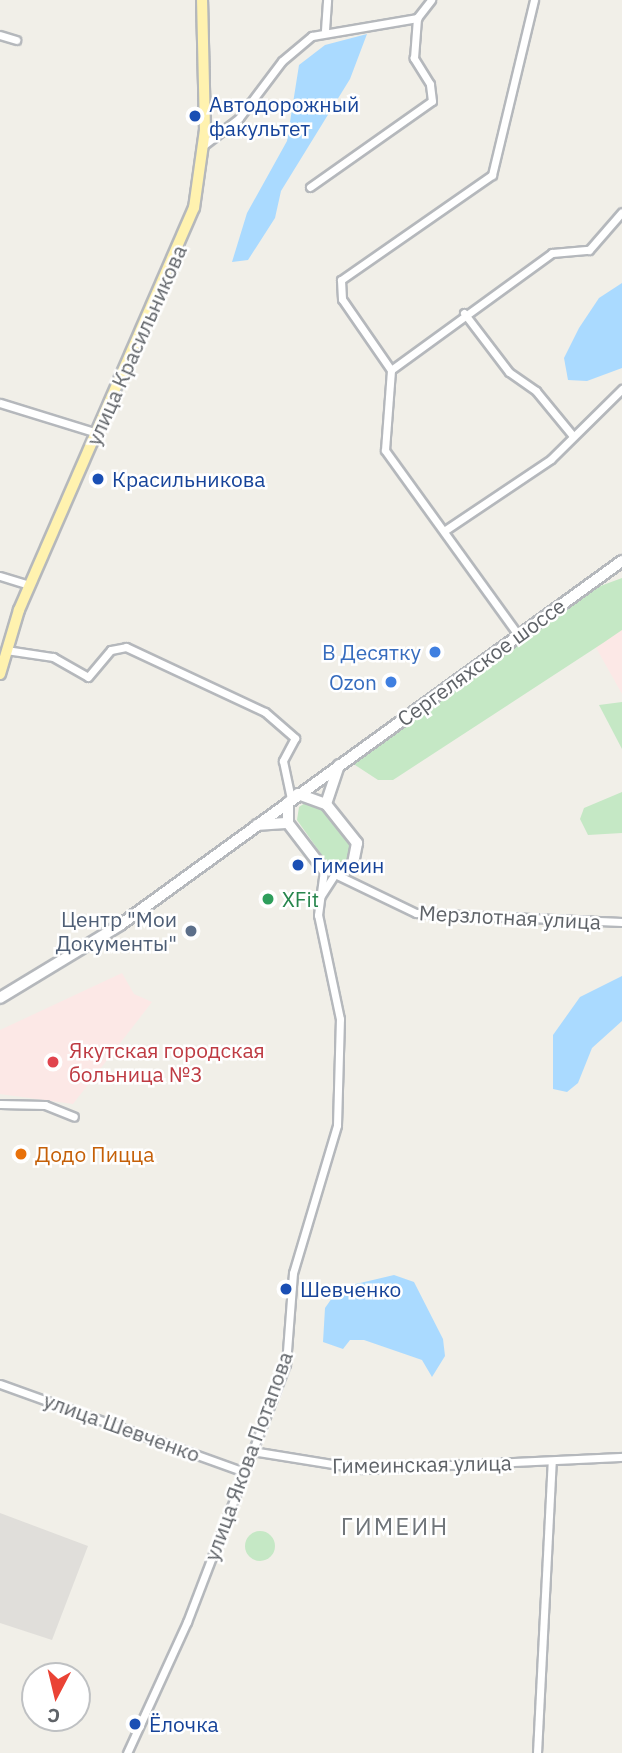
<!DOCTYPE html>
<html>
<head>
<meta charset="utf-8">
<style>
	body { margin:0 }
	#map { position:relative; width:622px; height:1753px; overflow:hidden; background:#f1efe8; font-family:"IBM Plex Sans",sans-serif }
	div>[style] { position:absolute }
	.industrial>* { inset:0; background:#e0deda }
	.medical>* { inset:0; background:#fce8e6 }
	.green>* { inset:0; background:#c5e8c5 }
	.round { border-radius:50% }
	.water>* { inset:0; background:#aadaff }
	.roads { filter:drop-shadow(2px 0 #b5b8bc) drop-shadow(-2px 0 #b5b8bc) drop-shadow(0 2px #b5b8bc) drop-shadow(0 -2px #b5b8bc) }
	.minor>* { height:7px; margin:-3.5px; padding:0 3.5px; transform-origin:3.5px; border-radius:3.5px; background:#fff }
	.secondary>* { height:10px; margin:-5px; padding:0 5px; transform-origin:5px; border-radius:5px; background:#fff }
	.primary>* { height:10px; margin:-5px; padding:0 5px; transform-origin:5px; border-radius:5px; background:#fff2af }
	.dots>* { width:19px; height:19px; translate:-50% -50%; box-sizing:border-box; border:4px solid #fff; border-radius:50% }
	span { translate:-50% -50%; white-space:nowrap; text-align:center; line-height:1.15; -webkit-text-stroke:5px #fff; paint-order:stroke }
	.transit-label { font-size:21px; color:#164399 }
	.left { translate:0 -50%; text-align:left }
	.street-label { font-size:21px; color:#5f6368 }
	.shop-label { font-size:21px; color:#366cbe }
	.right { translate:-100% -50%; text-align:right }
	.leisure-label { font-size:21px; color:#27864d }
	.service-label { font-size:21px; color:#4e5e75 }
	.health-label { font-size:21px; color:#be3a42 }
	.food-label { font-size:21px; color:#c56008 }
	.quarter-label { font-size:24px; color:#70757a; letter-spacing:2px }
	.north { position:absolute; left:21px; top:1662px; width:70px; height:70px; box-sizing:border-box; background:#fff; border:2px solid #bfc1c3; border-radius:50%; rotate:187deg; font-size:19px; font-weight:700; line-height:28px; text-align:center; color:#5f6368 }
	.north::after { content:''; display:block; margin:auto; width:24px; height:32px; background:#ea4335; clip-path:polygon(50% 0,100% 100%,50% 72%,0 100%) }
</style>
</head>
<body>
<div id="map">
	<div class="industrial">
		<i style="clip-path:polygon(0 1513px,88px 1546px,52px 1640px,0 1623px)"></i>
	</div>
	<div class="medical">
		<i style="clip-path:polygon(622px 624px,622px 694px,594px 644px)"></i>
		<i style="clip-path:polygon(122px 973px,134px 994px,152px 1002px,73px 1104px,0 1094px,0 1030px)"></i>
	</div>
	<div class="green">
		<i style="clip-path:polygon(622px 578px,622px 630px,603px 643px,393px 780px,378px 780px,352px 763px,595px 588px)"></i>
		<i style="clip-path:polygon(622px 702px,622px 749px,599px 705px)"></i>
		<i style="clip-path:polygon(622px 792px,622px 833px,588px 835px,580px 819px,584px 808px)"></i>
		<i style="clip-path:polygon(308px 801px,321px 804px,351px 847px,347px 864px,326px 861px,297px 820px,299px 807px)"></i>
		<i class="round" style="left:245px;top:1531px;width:30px;height:30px"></i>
	</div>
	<div class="water">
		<i style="clip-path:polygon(367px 34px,350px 79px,281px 191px,275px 218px,248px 260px,232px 262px,247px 213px,287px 141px,299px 65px,325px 45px)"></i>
		<i style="clip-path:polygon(622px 283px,622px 368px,587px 381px,568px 380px,564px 358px,579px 328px,599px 298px)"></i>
		<i style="clip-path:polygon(622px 976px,622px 1021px,592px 1048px,578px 1083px,567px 1092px,553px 1089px,553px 1035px,580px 997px)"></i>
		<i style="clip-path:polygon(394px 1275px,414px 1282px,443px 1339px,445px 1356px,432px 1377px,422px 1360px,364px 1340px,350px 1340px,343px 1349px,323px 1342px,325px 1308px,339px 1288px)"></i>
	</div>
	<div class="roads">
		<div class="minor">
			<i style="left:325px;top:30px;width:30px;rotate:-86deg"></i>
			<i style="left:0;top:35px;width:17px;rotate:17deg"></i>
			<i style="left:204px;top:145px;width:44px;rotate:-37.6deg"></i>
			<i style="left:239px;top:118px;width:71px;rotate:-53deg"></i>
			<i style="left:282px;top:61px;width:39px;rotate:-40deg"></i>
			<i style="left:312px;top:36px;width:107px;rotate:-9.7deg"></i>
			<i style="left:417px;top:18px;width:23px;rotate:-52deg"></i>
			<i style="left:310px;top:187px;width:149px;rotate:-35.2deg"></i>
			<i style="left:432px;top:101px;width:17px;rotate:-97deg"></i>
			<i style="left:430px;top:84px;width:31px;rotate:-122deg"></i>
			<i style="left:414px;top:58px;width:40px;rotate:-85.7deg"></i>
			<i style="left:464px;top:313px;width:74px;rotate:52.7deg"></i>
			<i style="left:509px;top:372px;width:33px;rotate:35deg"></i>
			<i style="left:536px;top:391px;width:58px;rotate:50.6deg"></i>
			<i style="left:391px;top:370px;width:86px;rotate:-124.6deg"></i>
			<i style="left:342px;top:299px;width:19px;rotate:-93deg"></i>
			<i style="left:341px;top:280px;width:184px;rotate:-34.8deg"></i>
			<i style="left:492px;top:175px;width:180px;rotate:-76.5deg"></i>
			<i style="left:0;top:403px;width:102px;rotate:17.2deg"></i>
			<i style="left:444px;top:531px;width:129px;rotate:-33.9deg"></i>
			<i style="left:551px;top:459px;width:100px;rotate:-44.6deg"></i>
			<i style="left:0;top:576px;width:31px;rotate:17deg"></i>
			<i style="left:519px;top:636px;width:229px;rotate:-125.8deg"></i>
			<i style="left:385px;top:450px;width:80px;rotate:-85.7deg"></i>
			<i style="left:391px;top:370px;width:199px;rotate:-36deg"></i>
			<i style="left:552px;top:253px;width:37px;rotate:-5deg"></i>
			<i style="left:589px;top:250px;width:50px;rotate:-49deg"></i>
			<i style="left:6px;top:650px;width:48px;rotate:8.5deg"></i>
			<i style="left:53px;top:657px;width:40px;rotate:29.7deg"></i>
			<i style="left:88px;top:677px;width:35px;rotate:-50deg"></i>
			<i style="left:111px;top:650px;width:15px;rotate:-11deg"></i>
			<i style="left:126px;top:647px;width:153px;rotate:25.1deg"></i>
			<i style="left:265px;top:712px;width:40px;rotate:41deg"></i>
			<i style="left:295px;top:738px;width:26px;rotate:118deg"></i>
			<i style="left:283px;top:761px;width:38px;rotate:78deg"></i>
			<i style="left:320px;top:897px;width:27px;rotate:-57deg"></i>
			<i style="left:335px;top:874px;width:90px;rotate:25.7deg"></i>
			<i style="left:416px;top:913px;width:206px;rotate:2.5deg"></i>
			<i style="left:0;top:1104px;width:45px;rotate:1.3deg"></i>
			<i style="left:45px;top:1105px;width:31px;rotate:22deg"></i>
			<i style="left:0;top:1384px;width:259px;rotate:19.8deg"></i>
			<i style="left:252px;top:1451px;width:112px;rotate:9.2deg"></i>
			<i style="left:363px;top:1469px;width:259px;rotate:-2.7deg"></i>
			<i style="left:127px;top:1753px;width:144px;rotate:-65.4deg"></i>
			<i style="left:187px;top:1622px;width:276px;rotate:-69deg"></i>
			<i style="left:286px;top:1364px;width:91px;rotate:-85.6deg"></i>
			<i style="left:293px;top:1273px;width:154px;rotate:-73.4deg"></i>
			<i style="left:337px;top:1125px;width:106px;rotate:-88.4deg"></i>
			<i style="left:340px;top:1019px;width:106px;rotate:-101.9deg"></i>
			<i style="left:318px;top:915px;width:45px;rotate:-82.4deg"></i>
			<i style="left:537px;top:1753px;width:292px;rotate:-87.1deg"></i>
		</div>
		<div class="secondary">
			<i style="left:298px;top:794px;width:30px;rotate:20deg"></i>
			<i style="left:326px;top:804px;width:50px;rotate:51.5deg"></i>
			<i style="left:357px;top:843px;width:25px;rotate:101deg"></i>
			<i style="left:352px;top:868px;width:28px;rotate:176deg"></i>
			<i style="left:324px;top:870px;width:59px;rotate:-127.5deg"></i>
			<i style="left:288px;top:823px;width:20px;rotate:-90deg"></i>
			<i style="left:288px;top:803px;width:13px;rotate:-42deg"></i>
			<i style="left:326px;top:804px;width:41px;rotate:-71.6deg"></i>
			<i style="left:257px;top:825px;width:31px;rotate:-4deg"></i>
			<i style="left:0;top:998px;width:140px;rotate:-31.3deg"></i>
			<i style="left:120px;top:925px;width:620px;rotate:-35.95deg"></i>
		</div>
		<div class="primary">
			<i style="left:0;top:674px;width:67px;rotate:-73.5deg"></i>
			<i style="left:19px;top:610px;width:438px;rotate:-66.5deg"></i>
			<i style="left:194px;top:208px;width:79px;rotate:-82deg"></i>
			<i style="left:205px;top:130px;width:130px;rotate:-91.3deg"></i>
		</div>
	</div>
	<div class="dots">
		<i style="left:195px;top:116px;background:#1a4fb4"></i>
		<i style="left:98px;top:479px;background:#1a4fb4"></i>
		<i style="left:435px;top:652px;background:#3f7fe0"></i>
		<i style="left:391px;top:682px;background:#3f7fe0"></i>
		<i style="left:298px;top:865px;background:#1a4fb4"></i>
		<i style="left:268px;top:899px;background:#2e9e5b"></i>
		<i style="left:191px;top:931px;background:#5c6f8a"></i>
		<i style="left:53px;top:1062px;background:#e0444e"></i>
		<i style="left:21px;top:1154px;background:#e8710a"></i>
		<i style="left:286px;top:1289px;background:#1a4fb4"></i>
		<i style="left:135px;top:1724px;background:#1a4fb4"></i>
	</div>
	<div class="transit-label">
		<span class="left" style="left:209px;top:116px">Автодорожный<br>факультет</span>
		<span class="left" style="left:112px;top:479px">Красильникова</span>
		<span class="left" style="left:312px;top:865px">Гимеин</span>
		<span class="left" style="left:300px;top:1289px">Шевченко</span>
		<span class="left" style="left:149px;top:1724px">Ёлочка</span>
	</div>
	<div class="street-label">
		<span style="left:136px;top:345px;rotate:-66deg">улица Красильникова</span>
		<span style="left:481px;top:662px;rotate:-36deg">Сергеляхское шоссе</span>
		<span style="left:510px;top:917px;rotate:3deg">Мерзлотная улица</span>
		<span style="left:122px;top:1427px;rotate:20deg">улица Шевченко</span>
		<span style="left:248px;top:1456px;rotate:-70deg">улица Якова Потапова</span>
		<span style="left:422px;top:1464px;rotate:-1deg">Гимеинская улица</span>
	</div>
	<div class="shop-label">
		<span class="right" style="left:421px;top:652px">В Десятку</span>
		<span class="right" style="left:377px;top:682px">Ozon</span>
	</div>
	<div class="leisure-label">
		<span class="left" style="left:282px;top:899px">XFit</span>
	</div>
	<div class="service-label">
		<span class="right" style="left:177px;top:931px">Центр "Мои<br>Документы"</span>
	</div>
	<div class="health-label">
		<span class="left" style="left:69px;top:1062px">Якутская городская<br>больница №3</span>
	</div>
	<div class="food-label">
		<span class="left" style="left:35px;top:1154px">Додо Пицца</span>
	</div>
	<div class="quarter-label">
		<span style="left:395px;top:1527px">ГИМЕИН</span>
	</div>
	<div class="north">С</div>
</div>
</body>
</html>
